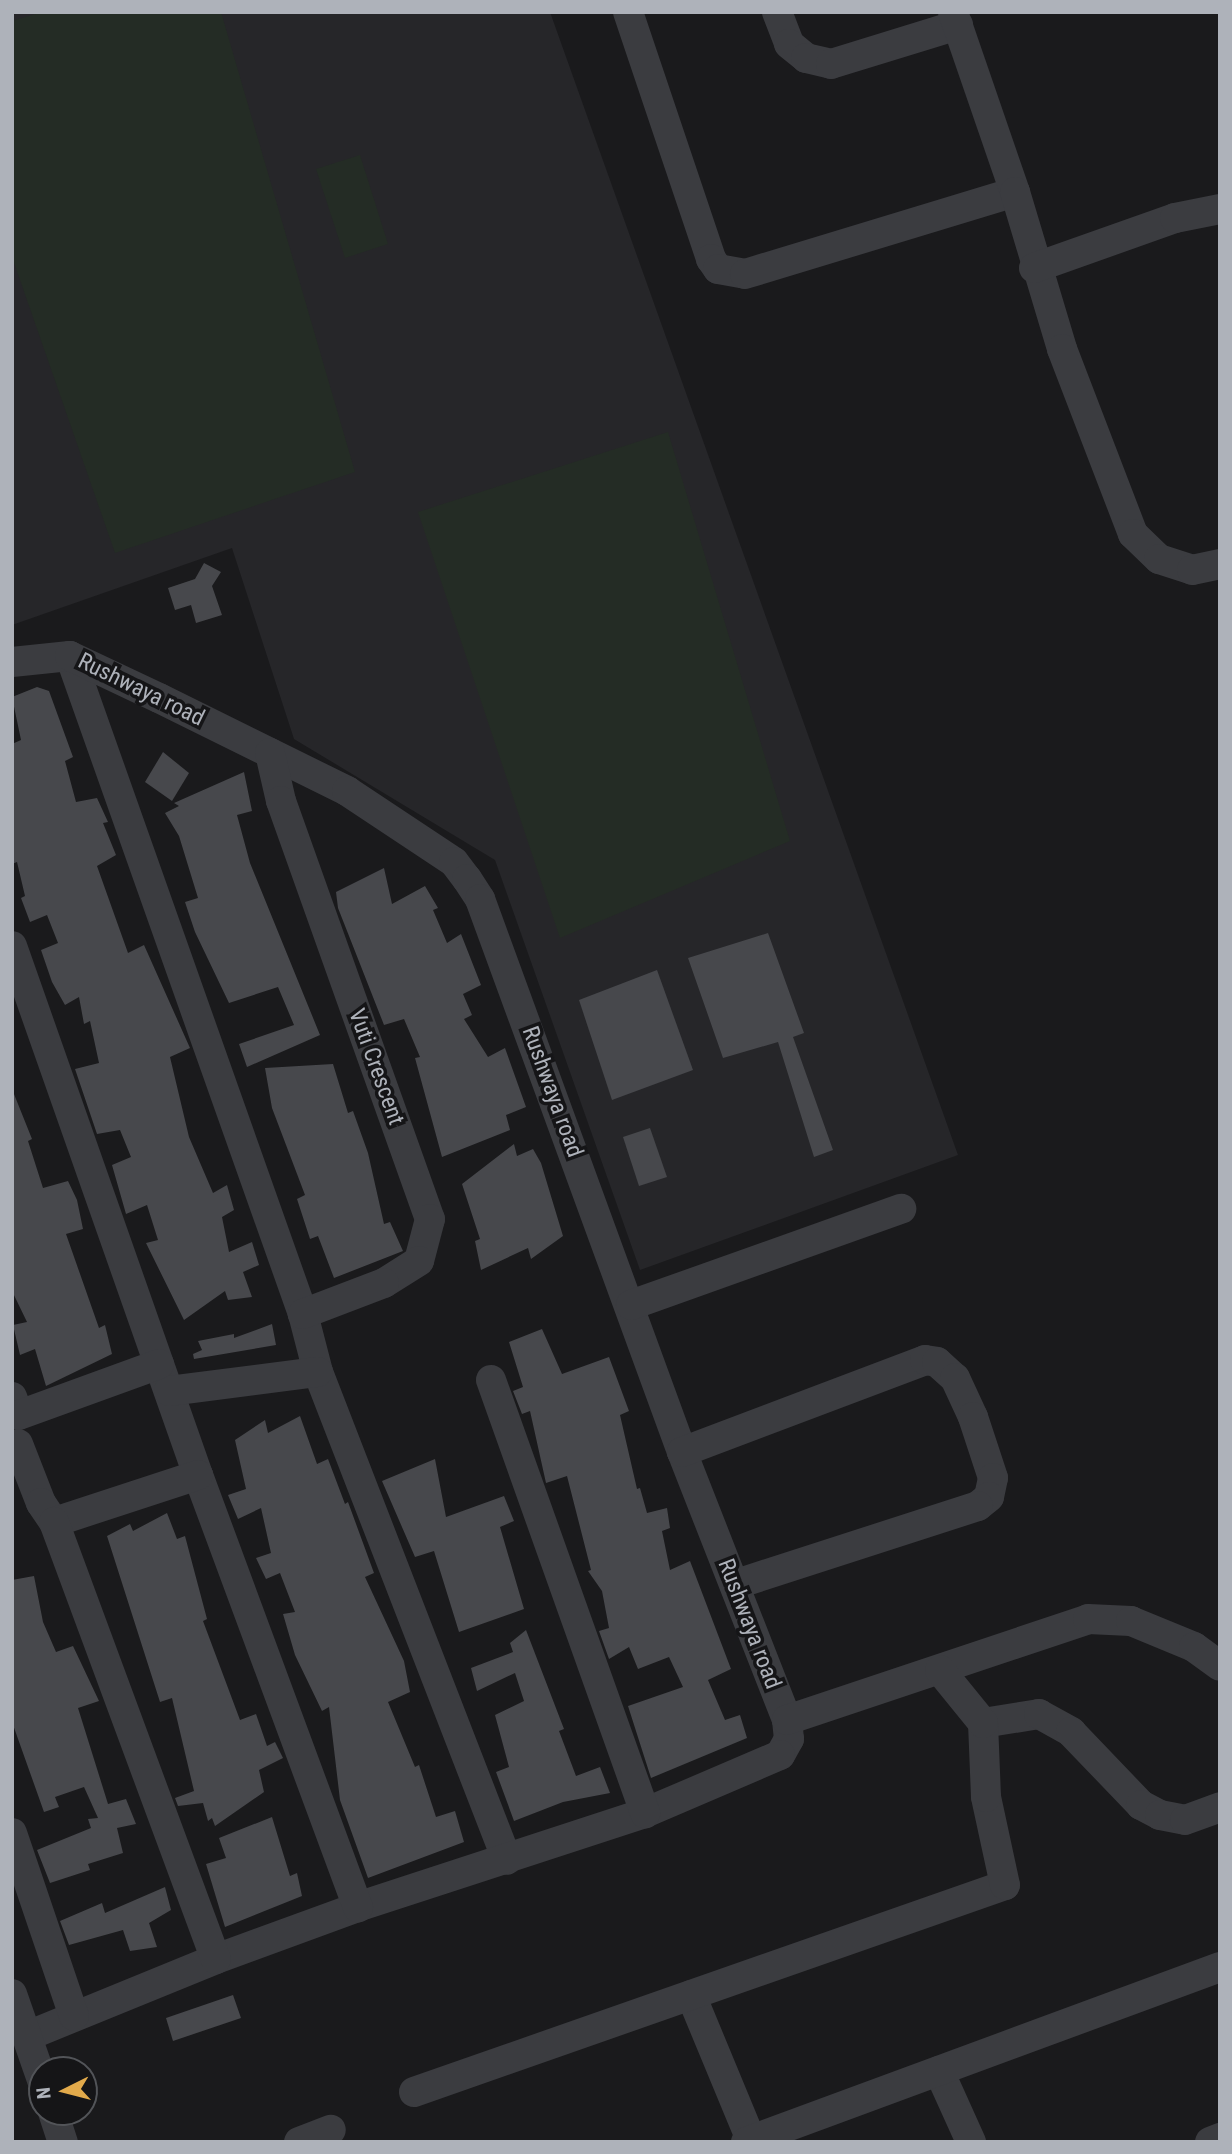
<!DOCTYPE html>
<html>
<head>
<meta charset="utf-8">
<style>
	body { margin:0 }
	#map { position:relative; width:1232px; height:2154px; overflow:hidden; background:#1a1a1c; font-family:"Roboto Condensed",sans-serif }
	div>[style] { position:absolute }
	.built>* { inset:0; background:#262629 }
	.green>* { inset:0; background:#242c25 }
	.building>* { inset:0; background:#47484c }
	.minor>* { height:30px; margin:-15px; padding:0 15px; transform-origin:15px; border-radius:15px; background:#3b3c40 }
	span { translate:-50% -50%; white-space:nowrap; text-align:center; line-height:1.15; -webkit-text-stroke:7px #151517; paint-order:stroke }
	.street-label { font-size:23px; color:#aeb2ba }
	.frame { position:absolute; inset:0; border:14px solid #aeb2ba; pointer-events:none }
	.north { position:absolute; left:28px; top:2056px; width:70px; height:70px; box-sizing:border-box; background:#151517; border:2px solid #525458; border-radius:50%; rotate:264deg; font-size:19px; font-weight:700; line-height:28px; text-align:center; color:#aeb2ba }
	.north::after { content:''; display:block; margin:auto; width:24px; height:32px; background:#e2aa4b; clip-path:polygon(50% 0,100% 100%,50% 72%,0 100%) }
</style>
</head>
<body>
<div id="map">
	<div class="built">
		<i style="clip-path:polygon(12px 12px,550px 12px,958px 1155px,640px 1270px,495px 860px,294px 739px,232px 548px,12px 625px)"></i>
	</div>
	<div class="green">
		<i style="clip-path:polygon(42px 12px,221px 12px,355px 472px,115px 553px,12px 257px,12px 21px)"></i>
		<i style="clip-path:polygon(360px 155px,388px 244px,345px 258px,316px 169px)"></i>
		<i style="clip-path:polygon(668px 432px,790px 841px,560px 938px,418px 512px)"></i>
	</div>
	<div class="building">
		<i style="clip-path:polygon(204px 563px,221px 572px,212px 586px,222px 615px,196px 623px,191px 605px,175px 610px,168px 588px,195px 579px)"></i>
		<i style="clip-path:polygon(37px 687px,49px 691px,73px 757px,65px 761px,76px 802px,97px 798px,108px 822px,103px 823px,116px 855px,97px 866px,128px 953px,144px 945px,190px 1048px,170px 1057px,189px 1137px,213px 1193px,227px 1185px,234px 1210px,222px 1217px,229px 1252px,252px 1242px,259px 1265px,243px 1272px,252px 1297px,228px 1300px,225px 1291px,184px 1320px,146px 1243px,158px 1240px,147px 1205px,126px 1214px,112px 1165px,131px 1157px,120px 1130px,97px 1134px,75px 1069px,99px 1063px,90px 1021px,84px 1024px,79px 997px,65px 1005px,52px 982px,41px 950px,58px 943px,47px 915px,30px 922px,21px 898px,25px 896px,17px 862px,12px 864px,12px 744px,21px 740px,12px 697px)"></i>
		<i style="clip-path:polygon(163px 752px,189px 773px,172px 801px,145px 782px)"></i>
		<i style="clip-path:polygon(244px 772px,252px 811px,237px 815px,250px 863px,320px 1035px,247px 1067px,239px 1044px,294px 1025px,278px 987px,229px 1003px,195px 932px,185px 902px,198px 898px,179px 836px,165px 813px,179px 806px,174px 803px)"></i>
		<i style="clip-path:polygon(384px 868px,392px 904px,425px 886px,438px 908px,433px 910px,447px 943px,461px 934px,481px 985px,463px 994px,472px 1015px,464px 1019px,488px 1057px,505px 1048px,526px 1107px,506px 1115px,510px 1130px,442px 1157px,415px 1058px,420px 1057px,404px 1019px,384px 1025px,338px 908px,336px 892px)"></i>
		<i style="clip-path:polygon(768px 933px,804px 1033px,793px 1037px,833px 1150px,814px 1157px,778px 1042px,723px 1058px,688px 958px)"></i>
		<i style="clip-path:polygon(657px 970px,693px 1070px,612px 1100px,579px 1000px)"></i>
		<i style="clip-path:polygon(333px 1064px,348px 1113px,353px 1111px,368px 1153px,384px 1224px,390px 1222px,403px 1251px,334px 1278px,318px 1236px,310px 1239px,297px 1199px,305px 1195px,272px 1108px,265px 1068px)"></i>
		<i style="clip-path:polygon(12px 1089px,32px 1139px,28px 1141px,43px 1188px,68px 1181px,77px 1200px,83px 1229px,66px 1234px,99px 1328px,105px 1325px,112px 1354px,46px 1386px,35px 1349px,20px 1355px,13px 1325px,27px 1322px,12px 1291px)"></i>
		<i style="clip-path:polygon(650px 1128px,667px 1177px,639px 1186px,623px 1137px)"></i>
		<i style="clip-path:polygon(514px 1144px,517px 1156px,533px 1149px,541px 1163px,563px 1236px,531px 1259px,528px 1248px,481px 1270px,475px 1241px,480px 1239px,462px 1184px)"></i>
		<i style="clip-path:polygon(272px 1324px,276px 1345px,194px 1359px,193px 1354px,202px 1350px,198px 1341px,234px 1334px,234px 1338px)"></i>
		<i style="clip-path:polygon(542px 1329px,562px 1374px,609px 1357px,629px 1411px,620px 1415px,637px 1489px,640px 1488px,647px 1513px,667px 1508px,670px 1528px,662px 1531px,670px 1570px,690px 1561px,731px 1669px,708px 1680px,725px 1720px,740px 1715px,747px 1738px,651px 1778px,628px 1706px,683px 1687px,669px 1657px,638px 1669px,629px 1647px,609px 1659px,599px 1631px,609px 1628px,602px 1591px,588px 1571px,591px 1570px,567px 1476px,546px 1483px,530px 1411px,522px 1414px,513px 1391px,523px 1387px,509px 1342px)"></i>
		<i style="clip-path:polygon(300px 1416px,317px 1464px,328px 1459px,345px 1504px,348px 1502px,374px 1573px,365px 1577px,404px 1661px,410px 1692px,388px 1702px,415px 1767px,419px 1765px,436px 1817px,455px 1811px,464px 1842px,368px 1878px,340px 1800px,329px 1707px,322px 1711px,295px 1655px,283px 1614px,295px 1612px,280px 1573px,266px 1579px,256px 1558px,271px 1553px,261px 1508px,238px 1519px,228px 1495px,246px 1489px,235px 1440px,265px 1420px,268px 1433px)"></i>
		<i style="clip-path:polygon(435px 1459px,446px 1517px,504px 1496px,514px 1521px,500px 1527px,524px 1609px,459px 1632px,434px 1551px,415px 1557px,382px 1481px)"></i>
		<i style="clip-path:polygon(167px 1513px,177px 1539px,185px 1536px,207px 1619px,203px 1621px,240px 1720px,256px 1714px,267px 1746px,275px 1742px,283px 1758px,259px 1770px,264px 1792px,215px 1826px,212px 1818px,208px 1821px,203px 1803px,178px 1806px,175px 1798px,194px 1791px,172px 1698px,160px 1702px,107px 1536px,130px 1524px,133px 1531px)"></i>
		<i style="clip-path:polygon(34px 1576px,43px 1622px,56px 1652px,73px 1646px,99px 1701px,78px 1708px,108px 1804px,126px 1799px,136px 1824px,117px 1828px,123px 1853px,88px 1864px,90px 1870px,50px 1883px,37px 1850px,91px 1828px,88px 1819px,98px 1818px,84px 1787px,55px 1797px,59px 1807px,44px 1812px,12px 1722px,12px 1580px)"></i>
		<i style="clip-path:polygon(526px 1630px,564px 1729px,559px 1731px,576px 1776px,600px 1767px,610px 1793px,563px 1802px,514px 1821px,496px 1772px,509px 1767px,495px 1715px,524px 1701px,515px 1673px,477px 1691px,471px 1668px,513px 1652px,510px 1643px)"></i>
		<i style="clip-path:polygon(272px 1817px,290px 1876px,297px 1873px,302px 1896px,225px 1927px,206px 1864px,226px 1858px,219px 1838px)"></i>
		<i style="clip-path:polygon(165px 1887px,171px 1910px,149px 1923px,157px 1947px,130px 1951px,123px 1930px,69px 1945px,60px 1921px,102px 1903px,105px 1913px)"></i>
		<i style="clip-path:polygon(233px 1995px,241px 2018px,173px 2041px,166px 2018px)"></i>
	</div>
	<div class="minor">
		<i style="left:628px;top:12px;width:261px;rotate:71.4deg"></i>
		<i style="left:711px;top:259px;width:12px;rotate:55deg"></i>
		<i style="left:718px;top:269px;width:27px;rotate:10deg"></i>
		<i style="left:745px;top:274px;width:282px;rotate:-16.9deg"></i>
		<i style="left:777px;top:12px;width:34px;rotate:69deg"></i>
		<i style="left:789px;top:44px;width:22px;rotate:39deg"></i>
		<i style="left:806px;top:58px;width:26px;rotate:13deg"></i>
		<i style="left:831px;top:64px;width:133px;rotate:-17.1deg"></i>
		<i style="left:953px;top:12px;width:190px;rotate:71deg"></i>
		<i style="left:1015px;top:192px;width:164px;rotate:73.3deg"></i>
		<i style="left:1062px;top:349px;width:198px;rotate:69deg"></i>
		<i style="left:1133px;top:534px;width:36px;rotate:44deg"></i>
		<i style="left:1159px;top:559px;width:35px;rotate:18deg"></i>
		<i style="left:1192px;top:570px;width:29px;rotate:-12deg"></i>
		<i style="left:1034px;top:268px;width:150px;rotate:-19.5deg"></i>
		<i style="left:1175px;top:218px;width:46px;rotate:-11.3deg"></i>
		<i style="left:70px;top:656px;width:698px;rotate:70.5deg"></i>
		<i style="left:303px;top:1314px;width:60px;rotate:75.5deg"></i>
		<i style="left:318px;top:1372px;width:523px;rotate:68.83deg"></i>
		<i style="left:12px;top:662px;width:58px;rotate:-5.9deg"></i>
		<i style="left:70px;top:656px;width:98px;rotate:25.3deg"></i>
		<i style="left:159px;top:698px;width:210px;rotate:26.3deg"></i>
		<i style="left:347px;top:791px;width:128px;rotate:33.6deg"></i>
		<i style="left:454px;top:862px;width:21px;rotate:53deg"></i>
		<i style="left:467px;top:879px;width:24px;rotate:57deg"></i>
		<i style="left:480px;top:899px;width:589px;rotate:69.93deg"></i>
		<i style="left:682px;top:1452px;width:288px;rotate:68.6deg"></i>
		<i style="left:787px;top:1720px;width:19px;rotate:84deg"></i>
		<i style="left:789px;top:1739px;width:18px;rotate:119deg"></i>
		<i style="left:780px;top:1755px;width:147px;rotate:156.8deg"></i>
		<i style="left:645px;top:1813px;width:302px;rotate:161.9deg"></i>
		<i style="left:358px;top:1907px;width:151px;rotate:159.9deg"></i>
		<i style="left:216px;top:1959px;width:204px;rotate:157.8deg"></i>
		<i style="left:270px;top:753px;width:49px;rotate:77.1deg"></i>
		<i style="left:281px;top:801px;width:444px;rotate:70.4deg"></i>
		<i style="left:430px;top:1219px;width:43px;rotate:104.7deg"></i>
		<i style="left:419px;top:1261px;width:41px;rotate:147.8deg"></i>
		<i style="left:384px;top:1283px;width:87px;rotate:159.1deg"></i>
		<i style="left:12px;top:946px;width:561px;rotate:70.63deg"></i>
		<i style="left:198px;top:1475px;width:461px;rotate:69.7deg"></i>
		<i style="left:631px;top:1305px;width:287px;rotate:-19.6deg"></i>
		<i style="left:491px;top:1380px;width:460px;rotate:70.4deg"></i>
		<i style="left:169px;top:1391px;width:150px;rotate:-7.3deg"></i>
		<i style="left:12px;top:1397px;width:19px;rotate:69deg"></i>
		<i style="left:19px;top:1415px;width:149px;rotate:-20deg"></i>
		<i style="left:18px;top:1444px;width:63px;rotate:68.7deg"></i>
		<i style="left:41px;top:1503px;width:23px;rotate:56deg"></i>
		<i style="left:682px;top:1452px;width:260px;rotate:-20.7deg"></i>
		<i style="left:925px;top:1360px;width:12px;rotate:9deg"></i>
		<i style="left:937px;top:1362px;width:24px;rotate:42deg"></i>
		<i style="left:955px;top:1378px;width:43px;rotate:65.2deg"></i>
		<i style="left:973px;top:1417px;width:64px;rotate:71.8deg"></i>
		<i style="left:993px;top:1478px;width:19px;rotate:102deg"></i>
		<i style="left:989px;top:1497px;width:14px;rotate:141deg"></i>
		<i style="left:978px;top:1506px;width:256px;rotate:162.1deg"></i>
		<i style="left:198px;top:1475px;width:151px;rotate:161.9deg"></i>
		<i style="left:54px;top:1522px;width:466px;rotate:69.7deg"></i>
		<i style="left:787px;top:1720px;width:317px;rotate:-18.5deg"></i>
		<i style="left:1088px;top:1619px;width:43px;rotate:2.7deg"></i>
		<i style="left:1131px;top:1621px;width:68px;rotate:22.4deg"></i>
		<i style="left:1194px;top:1647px;width:32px;rotate:36deg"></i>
		<i style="left:983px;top:1723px;width:57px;rotate:-9.1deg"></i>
		<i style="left:1039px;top:1714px;width:37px;rotate:29deg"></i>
		<i style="left:1071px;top:1732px;width:101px;rotate:46.2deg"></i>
		<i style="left:1141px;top:1805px;width:21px;rotate:28deg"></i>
		<i style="left:1160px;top:1815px;width:25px;rotate:11deg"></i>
		<i style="left:1185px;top:1820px;width:37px;rotate:-20deg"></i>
		<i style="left:12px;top:1833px;width:193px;rotate:71.3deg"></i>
		<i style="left:12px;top:1994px;width:91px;rotate:70.8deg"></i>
		<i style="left:691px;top:1995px;width:157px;rotate:67.5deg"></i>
		<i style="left:939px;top:2071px;width:78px;rotate:65.7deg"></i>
		<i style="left:414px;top:2092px;width:626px;rotate:-19.3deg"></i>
		<i style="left:1005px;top:1885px;width:90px;rotate:-102.2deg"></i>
		<i style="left:986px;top:1797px;width:74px;rotate:-92.3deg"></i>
		<i style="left:983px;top:1723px;width:68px;rotate:-129.1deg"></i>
		<i style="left:53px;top:2112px;width:32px;rotate:72deg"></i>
		<i style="left:299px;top:2142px;width:34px;rotate:-21deg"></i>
		<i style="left:746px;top:2142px;width:505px;rotate:-20.26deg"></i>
		<i style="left:1210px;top:2142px;width:11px;rotate:-22deg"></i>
	</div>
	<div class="street-label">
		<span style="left:141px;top:690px;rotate:26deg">Rushwaya road</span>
		<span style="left:376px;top:1067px;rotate:70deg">Vuti Crescent</span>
		<span style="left:552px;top:1092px;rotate:70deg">Rushwaya road</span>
		<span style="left:749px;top:1624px;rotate:69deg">Rushwaya road</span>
	</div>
	<div class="frame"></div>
	<div class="north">N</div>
</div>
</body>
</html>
